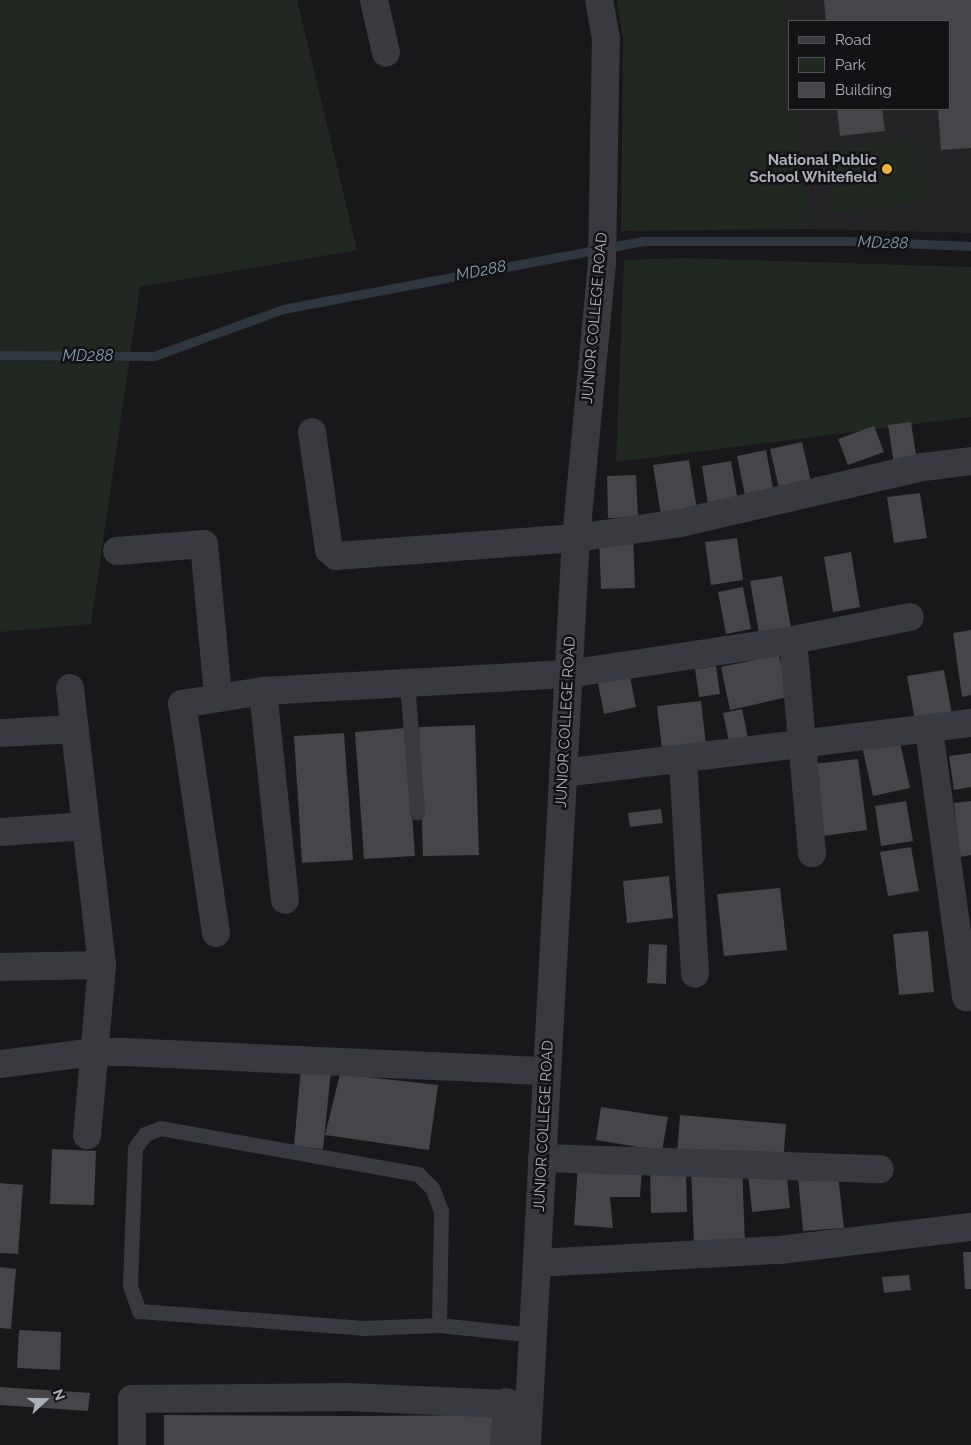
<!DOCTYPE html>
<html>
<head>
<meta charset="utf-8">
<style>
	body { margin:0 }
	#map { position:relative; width:971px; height:1445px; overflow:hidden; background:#18181a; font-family:Raleway,sans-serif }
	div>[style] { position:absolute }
	.built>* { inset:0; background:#242427 }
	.green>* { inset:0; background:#202821 }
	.stream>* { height:9px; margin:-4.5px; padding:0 4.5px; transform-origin:4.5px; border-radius:4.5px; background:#2e373d }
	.building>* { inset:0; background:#45454a }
	.service>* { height:15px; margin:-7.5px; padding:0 7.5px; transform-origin:7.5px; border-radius:7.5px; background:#393a3f }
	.minor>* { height:28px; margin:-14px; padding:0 14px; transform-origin:14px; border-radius:14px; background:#393a3f }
	.tertiary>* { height:28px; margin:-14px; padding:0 14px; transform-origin:14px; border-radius:14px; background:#393a3f }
	.dots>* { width:14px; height:14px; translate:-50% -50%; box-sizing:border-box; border:2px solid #131315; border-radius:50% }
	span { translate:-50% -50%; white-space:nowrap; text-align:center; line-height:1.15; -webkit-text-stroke:5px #131315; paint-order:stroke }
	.poi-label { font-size:15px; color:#abafb9; font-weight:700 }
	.right { translate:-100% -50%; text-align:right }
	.street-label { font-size:15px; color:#abafb9 }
	.water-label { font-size:16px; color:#839cb2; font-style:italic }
	.legend { position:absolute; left:788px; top:20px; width:162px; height:90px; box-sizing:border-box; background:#131315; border:1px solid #505157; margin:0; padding:6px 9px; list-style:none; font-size:15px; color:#abafb9 }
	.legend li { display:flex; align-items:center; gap:10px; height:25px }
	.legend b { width:25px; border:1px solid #505157 }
	.north { position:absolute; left:20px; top:1375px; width:50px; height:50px; -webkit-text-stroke:4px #131315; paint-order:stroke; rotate:69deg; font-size:14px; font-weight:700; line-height:20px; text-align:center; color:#abafb9 }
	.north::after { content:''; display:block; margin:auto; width:18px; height:22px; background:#abafb9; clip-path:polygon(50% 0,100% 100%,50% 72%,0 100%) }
</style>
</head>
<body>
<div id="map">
	<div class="built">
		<i style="clip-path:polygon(782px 0,971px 0,971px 233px,811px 229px,796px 109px,950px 109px,950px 21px,790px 21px,790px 60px)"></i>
	</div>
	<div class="green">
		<i style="clip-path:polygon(0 0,297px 0,357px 250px,140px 287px,91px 624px,0 632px)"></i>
		<i style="clip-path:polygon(617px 0,782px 0,790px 60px,790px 109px,796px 109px,811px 229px,621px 231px,623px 39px)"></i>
		<i style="clip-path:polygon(920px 140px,927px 202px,832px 213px,824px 150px)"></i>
		<i style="clip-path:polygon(683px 258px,971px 267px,971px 417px,616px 462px,624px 260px)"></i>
	</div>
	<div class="stream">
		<i style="left:0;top:355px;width:154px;rotate:0.4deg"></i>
		<i style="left:154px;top:356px;width:137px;rotate:-20deg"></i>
		<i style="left:283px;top:309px;width:365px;rotate:-10.7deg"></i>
		<i style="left:642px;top:241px;width:208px"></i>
		<i style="left:850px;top:241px;width:121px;rotate:2.4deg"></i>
	</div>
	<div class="building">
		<i style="clip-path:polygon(824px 0,971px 0,971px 148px,941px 150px,938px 109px,950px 109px,950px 21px,826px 21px)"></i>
		<i style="clip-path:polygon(837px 109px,882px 109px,885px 131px,840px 136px)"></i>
		<i style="clip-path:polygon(911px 422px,918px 468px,895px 471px,888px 425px)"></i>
		<i style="clip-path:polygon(874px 426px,884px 452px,848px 465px,838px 439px)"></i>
		<i style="clip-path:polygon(802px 442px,813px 490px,781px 497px,770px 449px)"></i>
		<i style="clip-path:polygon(766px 450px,775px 499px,747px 505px,737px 456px)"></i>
		<i style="clip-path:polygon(689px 460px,698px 516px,662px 522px,653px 465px)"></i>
		<i style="clip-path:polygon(731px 461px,739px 507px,709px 512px,702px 466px)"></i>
		<i style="clip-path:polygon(636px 475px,638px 517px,608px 518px,607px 476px)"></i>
		<i style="clip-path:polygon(920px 493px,927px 538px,894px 543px,887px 497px)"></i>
		<i style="clip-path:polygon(633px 535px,635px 588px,601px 589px,599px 537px)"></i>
		<i style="clip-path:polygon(737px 538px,743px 580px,711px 585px,705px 542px)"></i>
		<i style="clip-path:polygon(851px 552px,860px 607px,833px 612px,824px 557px)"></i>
		<i style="clip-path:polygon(782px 576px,791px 628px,759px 633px,750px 581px)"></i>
		<i style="clip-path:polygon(743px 587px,751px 629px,726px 634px,718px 592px)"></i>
		<i style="clip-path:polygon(971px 630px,971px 695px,962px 697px,953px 633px)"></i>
		<i style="clip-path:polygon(779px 655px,788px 697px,730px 710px,721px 667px)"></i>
		<i style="clip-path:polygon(716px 666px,720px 694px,699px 697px,695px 669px)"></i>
		<i style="clip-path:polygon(944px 670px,952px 714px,915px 720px,907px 676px)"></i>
		<i style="clip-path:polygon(629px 672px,636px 707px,604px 714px,597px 678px)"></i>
		<i style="clip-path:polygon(701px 701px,706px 745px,662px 750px,657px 706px)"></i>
		<i style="clip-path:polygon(742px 709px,748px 738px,729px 742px,723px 713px)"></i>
		<i style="clip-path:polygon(475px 725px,479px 855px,423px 856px,419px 727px)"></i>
		<i style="clip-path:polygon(406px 728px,415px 856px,364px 859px,355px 732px)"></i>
		<i style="clip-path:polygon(344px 733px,353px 860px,302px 863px,294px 736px)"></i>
		<i style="clip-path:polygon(899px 738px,910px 788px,873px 796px,862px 746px)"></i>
		<i style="clip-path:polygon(971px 753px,971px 787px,954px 790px,949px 756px)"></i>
		<i style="clip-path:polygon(858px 759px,867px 830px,823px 836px,813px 764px)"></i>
		<i style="clip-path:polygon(906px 801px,913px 841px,881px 846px,875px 806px)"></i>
		<i style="clip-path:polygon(971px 801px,971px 855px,960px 857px,954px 803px)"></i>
		<i style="clip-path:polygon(661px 809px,663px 823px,630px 827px,628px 813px)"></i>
		<i style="clip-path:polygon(911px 847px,919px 891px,888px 896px,880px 852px)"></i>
		<i style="clip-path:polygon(669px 876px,673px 918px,627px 923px,623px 881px)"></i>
		<i style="clip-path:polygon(780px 888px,787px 950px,724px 956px,717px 894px)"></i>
		<i style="clip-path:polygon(928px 931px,934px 992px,899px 995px,893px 934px)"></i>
		<i style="clip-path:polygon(649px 944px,667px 945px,666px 984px,647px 983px)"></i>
		<i style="clip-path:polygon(301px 1068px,331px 1071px,323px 1149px,294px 1146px)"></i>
		<i style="clip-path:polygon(340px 1074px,438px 1085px,429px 1150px,325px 1135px)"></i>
		<i style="clip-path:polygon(601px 1107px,668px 1117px,662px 1151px,596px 1140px)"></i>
		<i style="clip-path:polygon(680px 1115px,786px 1124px,783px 1164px,677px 1156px)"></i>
		<i style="clip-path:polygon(52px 1149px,96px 1151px,94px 1205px,50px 1204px)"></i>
		<i style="clip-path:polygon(578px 1165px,642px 1169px,640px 1197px,610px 1197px,613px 1228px,574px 1225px)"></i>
		<i style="clip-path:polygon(742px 1166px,745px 1242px,694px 1243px,691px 1168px)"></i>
		<i style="clip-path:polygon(786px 1168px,790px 1208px,752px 1212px,748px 1172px)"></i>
		<i style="clip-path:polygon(650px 1169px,686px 1169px,687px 1212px,651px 1213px)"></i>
		<i style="clip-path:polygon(838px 1175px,844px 1228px,803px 1231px,798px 1178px)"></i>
		<i style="clip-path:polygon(0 1183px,23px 1185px,18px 1254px,0 1253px)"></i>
		<i style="clip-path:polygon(963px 1252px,971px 1252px,971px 1289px,965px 1289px)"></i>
		<i style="clip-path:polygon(0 1267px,16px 1269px,11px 1329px,0 1328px)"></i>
		<i style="clip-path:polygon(909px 1275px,911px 1290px,884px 1293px,882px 1277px)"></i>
		<i style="clip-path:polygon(19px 1330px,61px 1332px,60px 1370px,17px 1368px)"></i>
		<i style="clip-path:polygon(0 1387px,90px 1393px,88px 1411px,0 1405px)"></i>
		<i style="clip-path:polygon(164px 1415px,355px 1416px,501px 1415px,499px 1445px,164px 1445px)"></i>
	</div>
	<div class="service">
		<i style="left:407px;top:682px;width:131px;rotate:85.6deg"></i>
		<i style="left:439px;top:1325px;width:114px;rotate:-89deg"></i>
		<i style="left:441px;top:1211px;width:25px;rotate:-111deg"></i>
		<i style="left:432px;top:1188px;width:20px;rotate:-135deg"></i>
		<i style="left:418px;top:1174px;width:261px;rotate:-169.9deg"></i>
		<i style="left:161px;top:1128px;width:17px;rotate:159deg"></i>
		<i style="left:145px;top:1134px;width:17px;rotate:126deg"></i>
		<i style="left:135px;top:1148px;width:138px;rotate:92.1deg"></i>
		<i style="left:130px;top:1286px;width:27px;rotate:70deg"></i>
		<i style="left:139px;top:1311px;width:225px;rotate:4.3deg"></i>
		<i style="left:363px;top:1328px;width:76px;rotate:-2.3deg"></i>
		<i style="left:439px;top:1325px;width:95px;rotate:6.1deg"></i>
	</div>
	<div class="minor">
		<i style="left:374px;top:0;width:54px;rotate:77.2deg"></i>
		<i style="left:312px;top:432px;width:119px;rotate:81.8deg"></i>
		<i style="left:329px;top:550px;width:9px;rotate:41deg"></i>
		<i style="left:336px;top:556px;width:241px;rotate:-4.3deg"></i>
		<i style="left:576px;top:538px;width:105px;rotate:-8.2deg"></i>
		<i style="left:680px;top:523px;width:249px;rotate:-13deg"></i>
		<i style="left:923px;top:467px;width:48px;rotate:-7.1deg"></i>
		<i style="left:117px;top:551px;width:87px;rotate:-4.6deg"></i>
		<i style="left:204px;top:544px;width:153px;rotate:84.7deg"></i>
		<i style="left:793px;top:640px;width:214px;rotate:84.9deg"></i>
		<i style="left:70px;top:688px;width:279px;rotate:83.4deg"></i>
		<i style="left:102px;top:965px;width:171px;rotate:95deg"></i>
		<i style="left:263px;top:691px;width:210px;rotate:84deg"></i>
		<i style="left:929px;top:730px;width:270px;rotate:82.1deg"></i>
		<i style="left:0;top:733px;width:75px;rotate:-3.1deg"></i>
		<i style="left:683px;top:759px;width:215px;rotate:86.8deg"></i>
		<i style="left:563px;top:773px;width:411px;rotate:-7deg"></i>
		<i style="left:0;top:832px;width:86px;rotate:-4deg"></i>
		<i style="left:216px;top:933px;width:232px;rotate:-98.4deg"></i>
		<i style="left:182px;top:704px;width:82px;rotate:-9.1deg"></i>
		<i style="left:263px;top:691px;width:305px;rotate:-3.2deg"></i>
		<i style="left:568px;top:674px;width:228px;rotate:-8.6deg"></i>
		<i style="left:793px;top:640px;width:119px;rotate:-11.1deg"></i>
		<i style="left:0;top:967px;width:102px;rotate:-1.1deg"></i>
		<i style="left:0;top:1064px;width:96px;rotate:-7.2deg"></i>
		<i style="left:95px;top:1052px;width:29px"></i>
		<i style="left:124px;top:1052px;width:423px;rotate:2.6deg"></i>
		<i style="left:542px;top:1158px;width:338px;rotate:1.9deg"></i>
		<i style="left:537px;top:1263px;width:243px;rotate:-3.1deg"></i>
		<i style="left:780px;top:1250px;width:192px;rotate:-6.9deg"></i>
		<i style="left:132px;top:1445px;width:46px;rotate:-90deg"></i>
		<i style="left:132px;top:1399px;width:215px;rotate:-0.5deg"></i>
		<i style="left:347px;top:1397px;width:182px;rotate:2.5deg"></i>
		<i style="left:504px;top:1445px;width:43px;rotate:-86deg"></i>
	</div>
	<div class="tertiary">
		<i style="left:527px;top:1445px;width:908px;rotate:-86.91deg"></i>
		<i style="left:576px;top:538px;width:276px;rotate:-84.6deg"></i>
		<i style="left:602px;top:263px;width:224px;rotate:-89deg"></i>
		<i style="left:606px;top:39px;width:40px;rotate:-100deg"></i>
	</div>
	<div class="dots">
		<i style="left:887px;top:169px;background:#ebb23f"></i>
	</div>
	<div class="poi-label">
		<span class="right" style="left:877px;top:169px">National Public<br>School Whitefield</span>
	</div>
	<div class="street-label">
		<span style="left:595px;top:318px;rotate:-85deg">JUNIOR COLLEGE ROAD</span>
		<span style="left:566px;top:722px;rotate:-87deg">JUNIOR COLLEGE ROAD</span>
		<span style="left:544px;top:1126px;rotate:-87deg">JUNIOR COLLEGE ROAD</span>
	</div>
	<div class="water-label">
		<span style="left:883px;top:243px;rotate:2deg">MD288</span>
		<span style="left:481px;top:271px;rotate:-11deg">MD288</span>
		<span style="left:88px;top:356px">MD288</span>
	</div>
	<ul class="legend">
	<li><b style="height:6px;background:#393a3f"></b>Road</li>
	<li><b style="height:14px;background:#202821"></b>Park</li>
	<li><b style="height:14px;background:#45454a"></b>Building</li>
	</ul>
	<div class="north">N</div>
</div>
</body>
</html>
